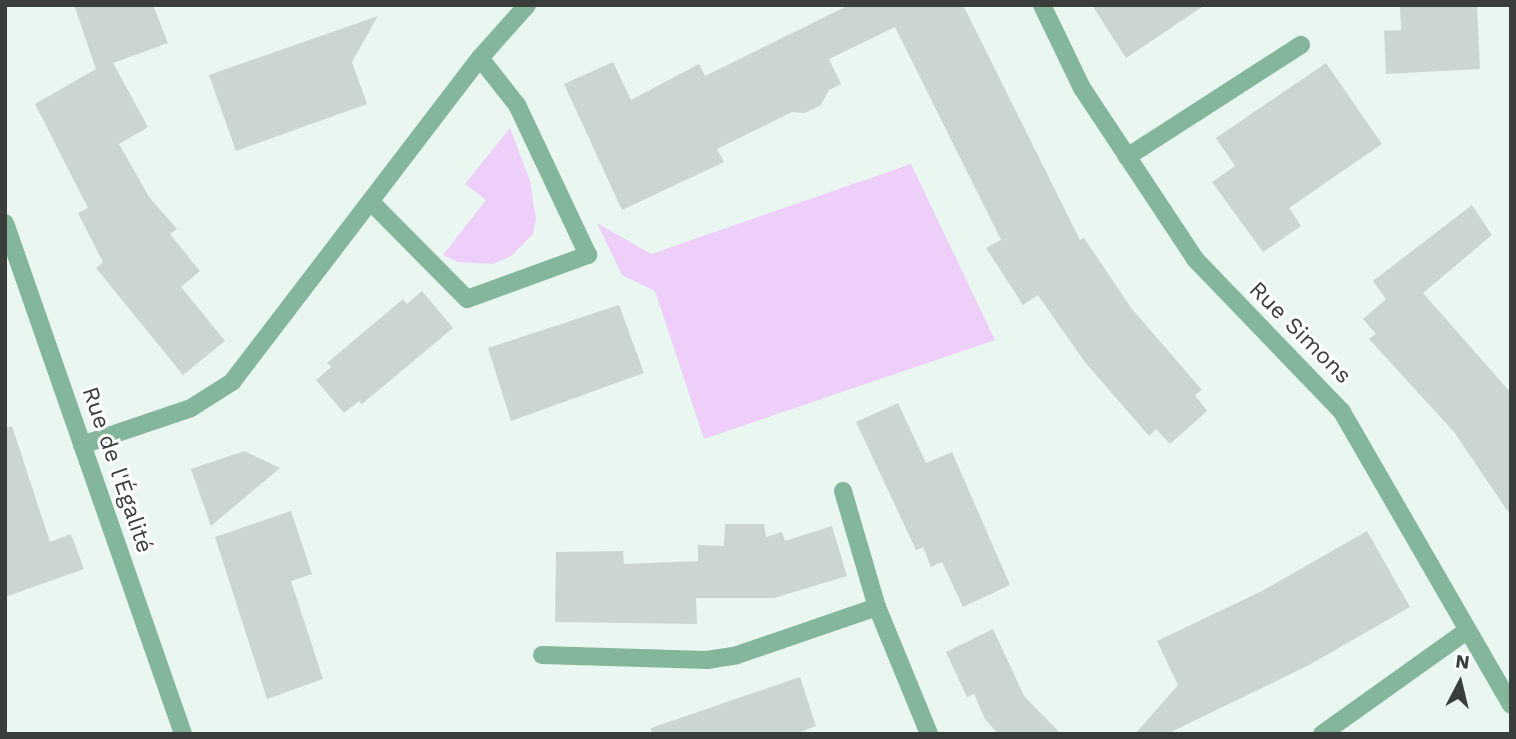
<!DOCTYPE html>
<html>
<head>
<meta charset="utf-8">
<style>
	body { margin:0 }
	#map { position:relative; width:1516px; height:739px; overflow:hidden; background:#eaf7f0; font-family:"Work Sans",sans-serif }
	div>[style] { position:absolute }
	.green>* { inset:0; background:#edcffa }
	.building>* { inset:0; background:#cad6cf }
	.minor>* { height:18px; margin:-9px; padding:0 9px; transform-origin:9px; border-radius:9px; background:#84b69b }
	.tertiary>* { height:18px; margin:-9px; padding:0 9px; transform-origin:9px; border-radius:9px; background:#84b69b }
	span { translate:-50% -50%; white-space:nowrap; text-align:center; line-height:1.15; -webkit-text-stroke:6px #fff; paint-order:stroke }
	.street-label { font-size:23px; color:#393e3b }
	.frame { position:absolute; inset:0; border:7px solid #393e3b; pointer-events:none }
	.north { position:absolute; left:1425px; top:648px; width:70px; height:70px; -webkit-text-stroke:5px #fff; paint-order:stroke; rotate:7deg; font-size:19px; font-weight:700; line-height:28px; text-align:center; color:#393e3b }
	.north::after { content:''; display:block; margin:auto; width:24px; height:32px; background:#393e3b; clip-path:polygon(50% 0,100% 100%,50% 72%,0 100%) }
</style>
</head>
<body>
<div id="map">
	<div class="green">
		<i style="clip-path:polygon(510px 128px,530px 181px,536px 219px,533px 234px,511px 256px,493px 264px,458px 262px,443px 255px,486px 200px,465px 184px)"></i>
		<i style="clip-path:polygon(911px 164px,995px 340px,704px 439px,655px 291px,622px 275px,597px 223px,651px 254px)"></i>
	</div>
	<div class="building">
		<i style="clip-path:polygon(74px 5px,153px 5px,168px 43px,113px 63px,148px 127px,119px 144px,149px 197px,177px 229px,170px 234px,200px 271px,181px 287px,225px 341px,183px 375px,96px 268px,103px 262px,78px 213px,88px 208px,35px 104px,96px 69px)"></i>
		<i style="clip-path:polygon(849px 5px,963px 5px,1080px 240px,1084px 238px,1132px 309px,1202px 390px,1195px 395px,1207px 411px,1170px 444px,1156px 429px,1149px 436px,1084px 361px,1038px 295px,1023px 305px,986px 248px,1001px 240px,895px 27px,829px 59px,841px 84px,829px 90px,821px 105px,805px 113px,792px 112px,717px 149px,724px 162px,622px 210px,564px 84px,613px 62px,631px 100px,699px 64px,705px 76px)"></i>
		<i style="clip-path:polygon(1092px 5px,1205px 5px,1126px 58px)"></i>
		<i style="clip-path:polygon(1400px 5px,1477px 5px,1480px 69px,1386px 74px,1384px 31px,1401px 30px)"></i>
		<i style="clip-path:polygon(378px 16px,352px 62px,367px 104px,236px 151px,209px 75px)"></i>
		<i style="clip-path:polygon(1326px 63px,1382px 144px,1289px 208px,1301px 226px,1263px 252px,1212px 182px,1235px 166px,1216px 138px)"></i>
		<i style="clip-path:polygon(1472px 205px,1492px 235px,1423px 293px,1511px 393px,1511px 516px,1454px 432px,1369px 339px,1376px 334px,1363px 319px,1386px 299px,1373px 281px)"></i>
		<i style="clip-path:polygon(422px 291px,453px 328px,362px 404px,359px 401px,344px 413px,316px 380px,331px 367px,327px 363px,403px 299px,407px 304px)"></i>
		<i style="clip-path:polygon(619px 305px,644px 373px,511px 421px,488px 348px)"></i>
		<i style="clip-path:polygon(898px 403px,926px 463px,952px 452px,1010px 585px,963px 607px,942px 562px,931px 567px,923px 547px,916px 550px,856px 422px)"></i>
		<i style="clip-path:polygon(12px 426px,50px 542px,71px 534px,84px 569px,5px 597px,5px 428px)"></i>
		<i style="clip-path:polygon(244px 451px,280px 468px,211px 526px,191px 469px)"></i>
		<i style="clip-path:polygon(291px 511px,312px 574px,291px 581px,323px 679px,267px 699px,215px 537px)"></i>
		<i style="clip-path:polygon(725px 524px,764px 524px,766px 537px,782px 532px,785px 541px,832px 526px,847px 576px,774px 598px,696px 598px,697px 624px,555px 622px,556px 552px,623px 551px,624px 564px,698px 561px,698px 545px,724px 546px)"></i>
		<i style="clip-path:polygon(1367px 531px,1410px 607px,1309px 665px,1167px 734px,1135px 734px,1178px 685px,1157px 641px,1262px 591px)"></i>
		<i style="clip-path:polygon(993px 629px,1024px 696px,1061px 734px,998px 734px,985px 719px,974px 694px,967px 697px,946px 652px)"></i>
		<i style="clip-path:polygon(800px 677px,816px 726px,795px 734px,652px 734px,651px 728px)"></i>
	</div>
	<div class="minor">
		<i style="left:1042px;top:5px;width:92px;rotate:64.3deg"></i>
		<i style="left:1082px;top:88px;width:205px;rotate:56.5deg"></i>
		<i style="left:1195px;top:259px;width:212px;rotate:46.1deg"></i>
		<i style="left:1342px;top:412px;width:338px;rotate:60deg"></i>
		<i style="left:1127px;top:157px;width:207px;rotate:-32.8deg"></i>
		<i style="left:371px;top:202px;width:136px;rotate:45.3deg"></i>
		<i style="left:467px;top:299px;width:129px;rotate:-20deg"></i>
		<i style="left:588px;top:255px;width:166px;rotate:-115.3deg"></i>
		<i style="left:517px;top:105px;width:60px;rotate:-128.2deg"></i>
		<i style="left:82px;top:445px;width:115px;rotate:-18.7deg"></i>
		<i style="left:191px;top:408px;width:49px;rotate:-32.4deg"></i>
		<i style="left:232px;top:382px;width:408px;rotate:-52.6deg"></i>
		<i style="left:480px;top:58px;width:71px;rotate:-48.4deg"></i>
		<i style="left:843px;top:491px;width:121px;rotate:73.7deg"></i>
		<i style="left:877px;top:607px;width:137px;rotate:67.7deg"></i>
		<i style="left:542px;top:655px;width:165px;rotate:1.7deg"></i>
		<i style="left:707px;top:660px;width:30px;rotate:-9deg"></i>
		<i style="left:737px;top:655px;width:148px;rotate:-18.9deg"></i>
		<i style="left:1322px;top:734px;width:179px;rotate:-35.5deg"></i>
	</div>
	<div class="tertiary">
		<i style="left:5px;top:223px;width:541px;rotate:70.79deg"></i>
	</div>
	<div class="street-label">
		<span style="left:1300px;top:333px;rotate:45deg">Rue Simons</span>
		<span style="left:117px;top:470px;rotate:71deg">Rue de l'Égalité</span>
	</div>
	<div class="frame"></div>
	<div class="north">N</div>
</div>
</body>
</html>
